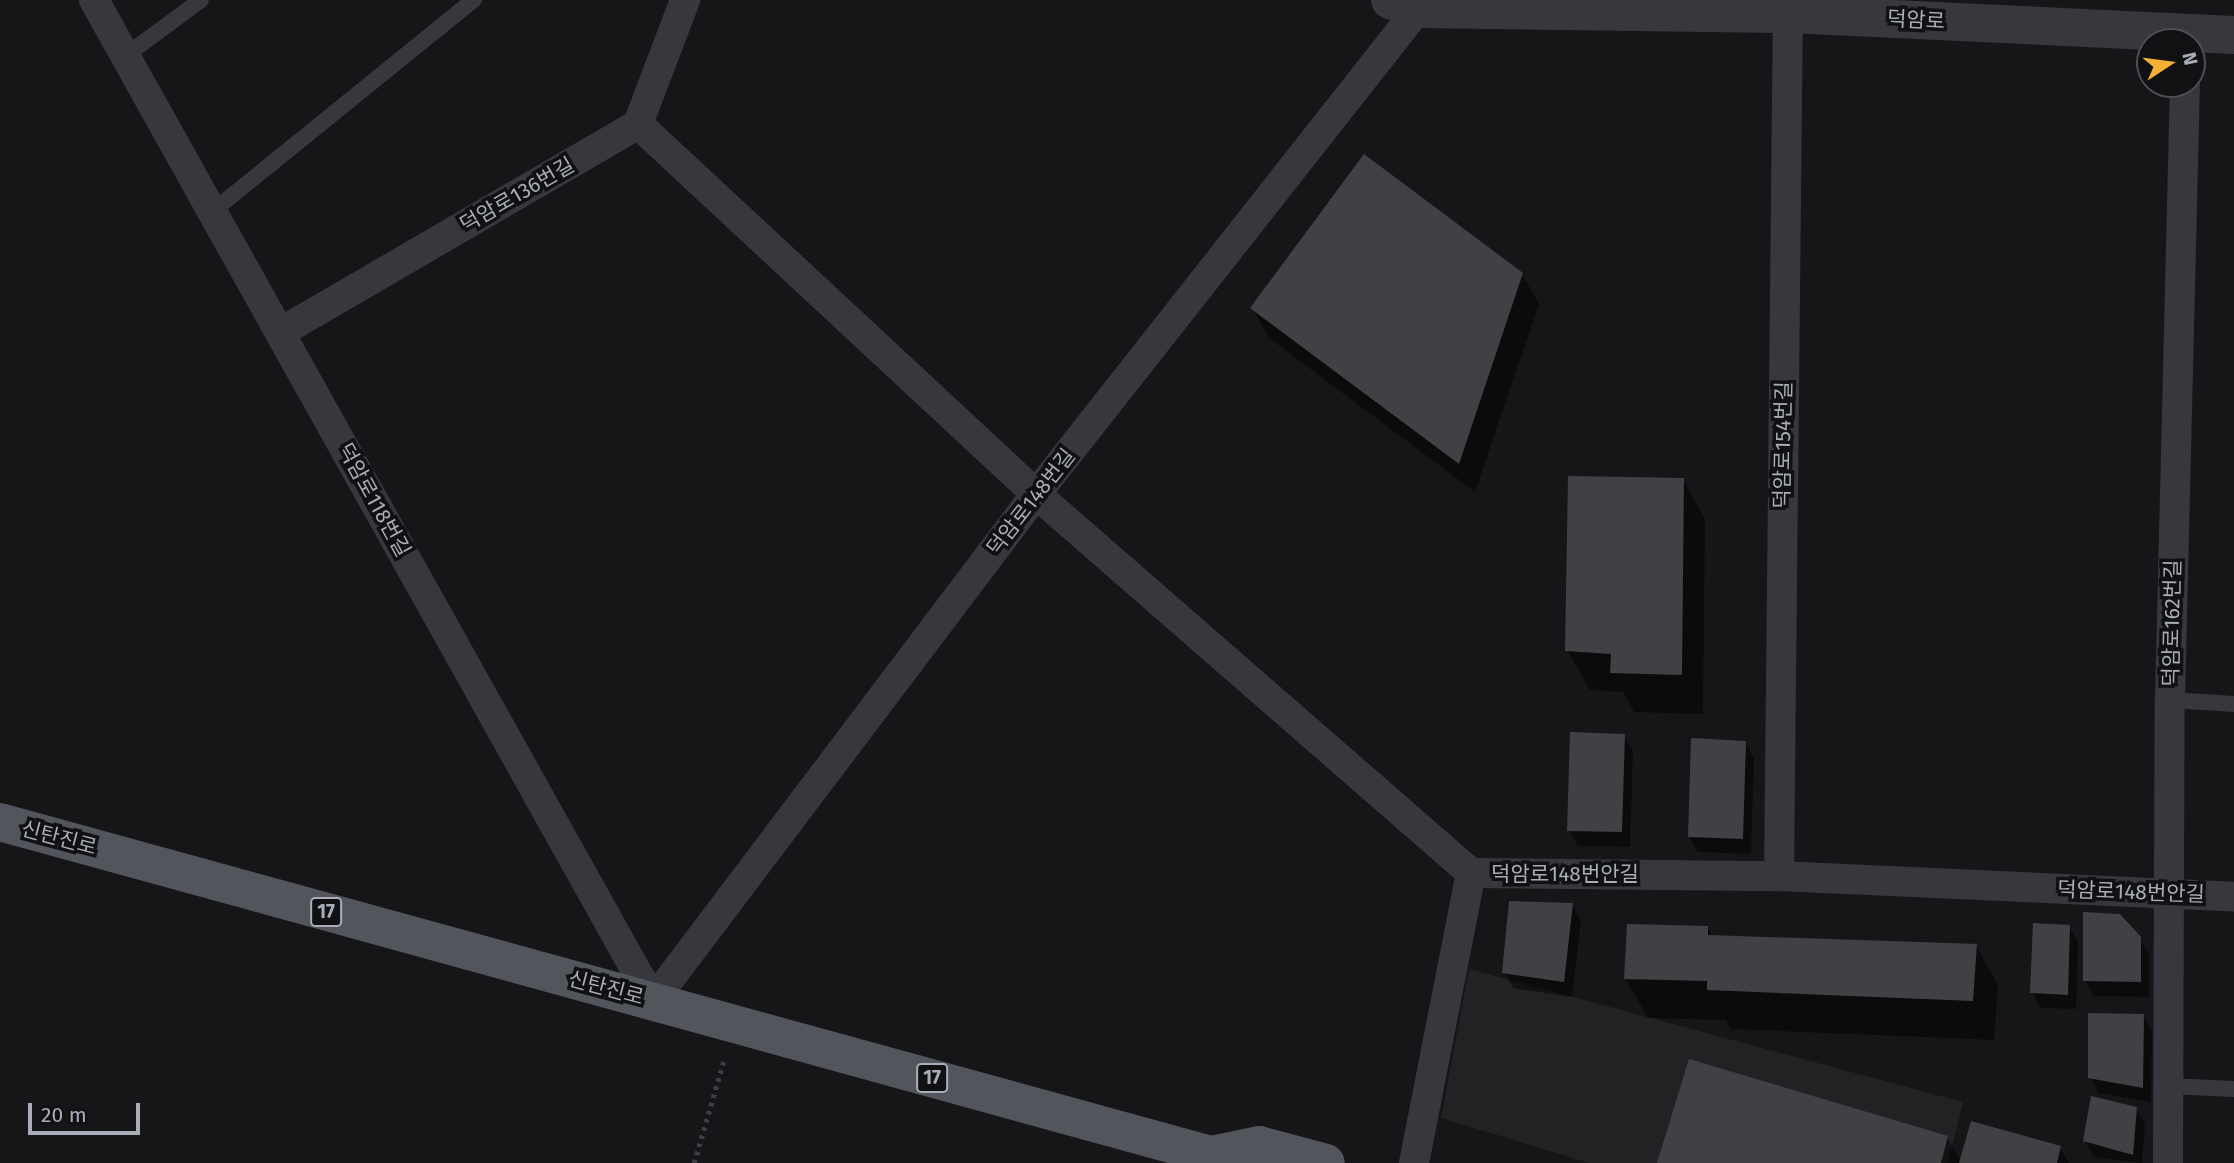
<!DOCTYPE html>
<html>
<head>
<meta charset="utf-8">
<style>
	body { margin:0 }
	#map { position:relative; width:2234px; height:1163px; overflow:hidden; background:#161618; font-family:"Fira Sans","Noto Sans KR",sans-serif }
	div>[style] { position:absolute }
	.built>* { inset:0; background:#222225 }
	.shadow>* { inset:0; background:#0007 }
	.building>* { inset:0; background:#404145 }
	.path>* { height:4.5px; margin-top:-2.25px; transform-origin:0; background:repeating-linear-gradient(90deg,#3d3f44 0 3.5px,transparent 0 8.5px) }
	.service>* { height:16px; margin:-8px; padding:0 8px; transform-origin:8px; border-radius:8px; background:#37383d }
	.minor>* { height:30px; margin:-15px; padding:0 15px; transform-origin:15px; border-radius:15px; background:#37383d }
	.tertiary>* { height:38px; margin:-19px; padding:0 19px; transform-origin:19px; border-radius:19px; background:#37383d }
	.primary>* { height:38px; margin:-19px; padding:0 19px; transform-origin:19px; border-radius:19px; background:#53555c }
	span { translate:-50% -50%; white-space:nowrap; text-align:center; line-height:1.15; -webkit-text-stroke:7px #111113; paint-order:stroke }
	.shield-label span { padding:2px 5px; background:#111113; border:2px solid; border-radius:5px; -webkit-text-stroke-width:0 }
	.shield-label { font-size:19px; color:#a8adb8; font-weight:700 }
	.street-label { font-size:21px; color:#a8adb8 }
	.north { position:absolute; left:2136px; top:28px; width:70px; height:70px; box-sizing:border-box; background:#111113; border:2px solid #4d4f55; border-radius:50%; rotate:77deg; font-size:19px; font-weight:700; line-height:28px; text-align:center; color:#a8adb8 }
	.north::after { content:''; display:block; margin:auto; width:24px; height:32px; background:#f2b134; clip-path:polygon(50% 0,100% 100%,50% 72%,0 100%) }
	.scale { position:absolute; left:28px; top:1103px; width:112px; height:32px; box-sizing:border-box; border:4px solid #a8adb8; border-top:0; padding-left:9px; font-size:21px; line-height:24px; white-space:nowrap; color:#a8adb8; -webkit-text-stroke:5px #111113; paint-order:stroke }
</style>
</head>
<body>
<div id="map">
	<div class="built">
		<i style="clip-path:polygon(1469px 969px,1963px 1102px,1948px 1163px,1589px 1163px,1441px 1118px)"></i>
	</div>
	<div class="shadow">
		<i style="clip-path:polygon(1522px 274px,1539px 304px,1475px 492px,1269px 338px,1252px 308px)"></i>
		<i style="clip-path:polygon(1683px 480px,1705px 519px,1703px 714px,1634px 712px,1623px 692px,1590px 690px,1567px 650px)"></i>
		<i style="clip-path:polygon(1624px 736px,1633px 751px,1630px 847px,1578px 846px,1569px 830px)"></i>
		<i style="clip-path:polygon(1745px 742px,1754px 758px,1751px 854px,1698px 852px,1689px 837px)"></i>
		<i style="clip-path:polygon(1572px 905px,1581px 920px,1572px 997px,1513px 988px,1504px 972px)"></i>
		<i style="clip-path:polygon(2069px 926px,2078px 942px,2076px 1009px,2041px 1008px,2032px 992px)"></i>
		<i style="clip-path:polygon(1707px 927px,1713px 937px,1976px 945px,1998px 985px,1994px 1040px,1731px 1029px,1726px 1020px,1648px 1018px,1625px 978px)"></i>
		<i style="clip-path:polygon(2139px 938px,2149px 955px,2149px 997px,2094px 996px,2085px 981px)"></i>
		<i style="clip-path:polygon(2143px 1016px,2152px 1031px,2151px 1102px,2099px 1093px,2090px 1078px)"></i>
		<i style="clip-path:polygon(2136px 1108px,2145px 1124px,2142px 1163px,2094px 1157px,2085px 1141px)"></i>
		<i style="clip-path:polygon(1947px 1137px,1961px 1161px,2060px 1148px,2069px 1163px,1658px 1163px)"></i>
	</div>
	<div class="building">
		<i style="clip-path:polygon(1364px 154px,1523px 273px,1459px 464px,1250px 308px)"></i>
		<i style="clip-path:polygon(1568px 476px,1684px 478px,1682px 675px,1610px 673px,1611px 654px,1565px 651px)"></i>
		<i style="clip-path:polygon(1570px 732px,1625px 734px,1622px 832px,1567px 831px)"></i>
		<i style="clip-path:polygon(1691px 738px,1746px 741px,1743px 839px,1688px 837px)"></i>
		<i style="clip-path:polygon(1509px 901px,1573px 903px,1564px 982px,1502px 973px)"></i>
		<i style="clip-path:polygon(2083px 912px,2120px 914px,2141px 937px,2141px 982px,2083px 981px)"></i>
		<i style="clip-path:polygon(2033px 923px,2070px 925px,2068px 995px,2030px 993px)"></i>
		<i style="clip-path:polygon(1627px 924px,1708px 926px,1708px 935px,1977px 944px,1973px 1001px,1707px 990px,1707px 981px,1624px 979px)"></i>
		<i style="clip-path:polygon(2088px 1013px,2144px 1014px,2143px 1088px,2088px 1078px)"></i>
		<i style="clip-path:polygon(1689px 1059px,1948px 1136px,1941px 1163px,1657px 1163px)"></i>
		<i style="clip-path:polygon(2091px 1096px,2137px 1107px,2133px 1155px,2083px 1141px)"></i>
		<i style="clip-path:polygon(1971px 1121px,2061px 1146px,2057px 1163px,1959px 1163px)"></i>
	</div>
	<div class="path">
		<i style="left:694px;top:1163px;width:107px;rotate:-73.8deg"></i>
	</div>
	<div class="service">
		<i style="left:125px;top:56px;width:94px;rotate:-36.4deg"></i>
		<i style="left:213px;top:211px;width:336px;rotate:-39deg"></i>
		<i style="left:2170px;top:700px;width:64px;rotate:3.6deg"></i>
		<i style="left:2169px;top:1086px;width:65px;rotate:2.6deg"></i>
	</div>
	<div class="minor">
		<i style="left:94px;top:0;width:1147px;rotate:60.82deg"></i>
		<i style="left:653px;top:1001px;width:635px;rotate:-52.93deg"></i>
		<i style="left:1036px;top:494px;width:617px;rotate:-51.78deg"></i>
		<i style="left:638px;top:124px;width:543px;rotate:42.91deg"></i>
		<i style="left:1036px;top:494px;width:577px;rotate:41.06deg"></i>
		<i style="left:1471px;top:873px;width:308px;rotate:0.6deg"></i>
		<i style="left:1779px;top:876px;width:455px;rotate:2.6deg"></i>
		<i style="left:281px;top:332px;width:413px;rotate:-30.2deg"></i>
		<i style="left:638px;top:124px;width:133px;rotate:-69.2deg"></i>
		<i style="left:1779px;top:876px;width:876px;rotate:-89.41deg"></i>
		<i style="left:1414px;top:1163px;width:296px;rotate:-78.9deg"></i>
		<i style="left:2168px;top:1163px;width:463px;rotate:-89.8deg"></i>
		<i style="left:2170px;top:700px;width:616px;rotate:-88.61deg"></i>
	</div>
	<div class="tertiary">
		<i style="left:1390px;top:0;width:29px;rotate:18deg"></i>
		<i style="left:1418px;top:9px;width:370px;rotate:0.8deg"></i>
		<i style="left:1788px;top:14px;width:446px;rotate:2.7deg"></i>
	</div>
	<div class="primary">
		<i style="left:0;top:822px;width:1256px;rotate:15.38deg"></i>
		<i style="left:1211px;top:1155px;width:49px;rotate:-11.8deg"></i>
		<i style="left:1259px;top:1145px;width:69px;rotate:15deg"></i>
	</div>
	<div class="shield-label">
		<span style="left:326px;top:912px">17</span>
		<span style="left:932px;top:1078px">17</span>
	</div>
	<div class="street-label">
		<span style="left:1916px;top:20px;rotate:3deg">덕암로</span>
		<span style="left:517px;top:195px;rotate:-30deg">덕암로136번길</span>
		<span style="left:1783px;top:445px;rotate:-89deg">덕암로154번길</span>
		<span style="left:374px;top:500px;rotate:61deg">덕암로118번길</span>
		<span style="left:1031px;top:502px;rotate:-52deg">덕암로148번길</span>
		<span style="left:2172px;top:623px;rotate:-89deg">덕암로162번길</span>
		<span style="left:59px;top:838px;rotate:15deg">신탄진로</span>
		<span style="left:1565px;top:874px">덕암로148번안길</span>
		<span style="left:2131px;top:892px;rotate:2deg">덕암로148번안길</span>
		<span style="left:606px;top:988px;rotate:15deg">신탄진로</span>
	</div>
	<div class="north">N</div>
	<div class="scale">20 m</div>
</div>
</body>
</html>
